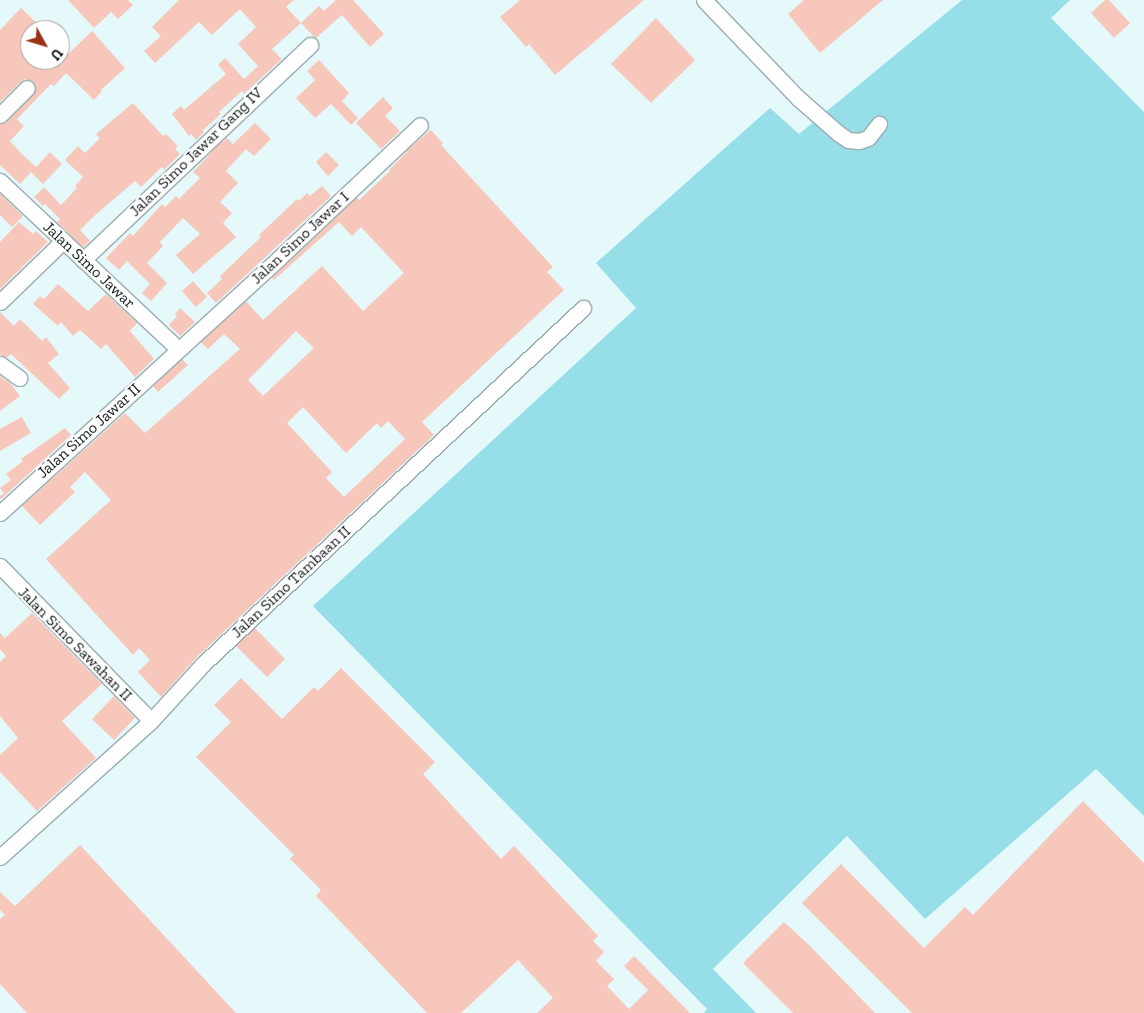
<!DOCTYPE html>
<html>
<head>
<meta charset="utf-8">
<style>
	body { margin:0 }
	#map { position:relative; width:1144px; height:1013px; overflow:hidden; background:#e5f9fb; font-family:"Zilla Slab",serif }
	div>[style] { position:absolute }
	.green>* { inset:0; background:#96dee8 }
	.building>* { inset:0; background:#f7c7bb }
	.roads { filter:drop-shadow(1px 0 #9aadaf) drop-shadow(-1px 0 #9aadaf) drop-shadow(0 1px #9aadaf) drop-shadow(0 -1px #9aadaf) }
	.minor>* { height:15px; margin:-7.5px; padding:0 7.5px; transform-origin:7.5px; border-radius:7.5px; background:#fff }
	span { translate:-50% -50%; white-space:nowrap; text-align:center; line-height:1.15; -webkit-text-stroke:4px #fff; paint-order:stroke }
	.street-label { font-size:16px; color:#101718 }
	.north { position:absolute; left:20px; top:20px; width:50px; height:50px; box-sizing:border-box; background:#fff; border:1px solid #9fa2a3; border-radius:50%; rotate:129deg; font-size:14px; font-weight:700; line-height:20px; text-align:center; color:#101718 }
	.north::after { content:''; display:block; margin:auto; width:18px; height:22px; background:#9a3218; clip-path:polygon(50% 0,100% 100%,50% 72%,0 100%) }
</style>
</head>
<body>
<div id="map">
	<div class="green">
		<i style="clip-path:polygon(962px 0,1070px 0,1051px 18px,1144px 112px,1144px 816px,1096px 769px,925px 919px,847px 836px,713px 969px,756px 1013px,704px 1013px,707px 1009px,313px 606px,636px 308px,596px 263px,770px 108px,799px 134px)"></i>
	</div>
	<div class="building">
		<i style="clip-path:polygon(68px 0,128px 0,133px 5px,118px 19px,111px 12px,94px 28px)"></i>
		<i style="clip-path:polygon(179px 0,294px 0,286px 7px,301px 23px,272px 49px,282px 59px,244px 94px,242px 91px,219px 112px,221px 114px,203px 130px,204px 132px,196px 140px,191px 134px,189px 136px,172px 114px,181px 106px,184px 110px,226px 74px,218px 65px,225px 58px,244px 79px,258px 66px,238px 44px,256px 27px,240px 9px,212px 35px,199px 22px,155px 63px,144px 51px,161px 36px,152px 27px)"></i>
		<i style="clip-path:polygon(336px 0,353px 0,384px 34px,370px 47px,342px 15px,316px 38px,313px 36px,301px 23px,319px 6px,324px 11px)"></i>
		<i style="clip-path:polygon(520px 0,644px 0,555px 75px,529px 44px,526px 47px,500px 17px)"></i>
		<i style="clip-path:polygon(804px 0,883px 0,820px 53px,788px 14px)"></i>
		<i style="clip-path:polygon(1105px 0,1109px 0,1130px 23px,1114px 38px,1091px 13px)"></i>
		<i style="clip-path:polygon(21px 8px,44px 30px,30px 30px,30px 60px,60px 60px,60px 46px,68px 54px,92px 31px,125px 68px,101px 90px,102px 91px,94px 100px,66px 73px,54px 86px,51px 84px,17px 119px,24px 126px,10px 141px,21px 153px,36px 167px,50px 152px,62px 164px,43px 184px,31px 172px,20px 184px,0 165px,0 124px,7px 122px,36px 90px,33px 81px,24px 79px,0 102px,0 30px)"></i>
		<i style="clip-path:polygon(656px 18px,695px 60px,651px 103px,611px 64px)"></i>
		<i style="clip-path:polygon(319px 60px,349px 93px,342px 101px,358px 118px,351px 125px,331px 104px,315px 118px,296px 98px,315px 80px,307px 71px)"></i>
		<i style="clip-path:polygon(383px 97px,393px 108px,385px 116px,400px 131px,381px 149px,356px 123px)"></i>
		<i style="clip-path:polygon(133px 103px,163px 136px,166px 134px,178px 146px,175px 149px,180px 154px,164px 170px,162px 167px,141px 187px,135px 181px,93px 217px,80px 230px,90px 241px,83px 247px,57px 222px,60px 219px,45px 204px,43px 206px,34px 197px,44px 187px,61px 205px,77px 188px,75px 186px,83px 177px,65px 160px,78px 146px,85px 153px,100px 138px,96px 134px)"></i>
		<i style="clip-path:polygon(255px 123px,271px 139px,254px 156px,246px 149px,226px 171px,238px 183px,220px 202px,232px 213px,223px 223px,236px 237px,193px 274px,176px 255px,200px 234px,183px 218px,160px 242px,163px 246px,147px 263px,167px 283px,151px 301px,142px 293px,150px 284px,127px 261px,119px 270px,106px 258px,130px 233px,133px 236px,162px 204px,165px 207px,176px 196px,179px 199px,200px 178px,193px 172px,217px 146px,227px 138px,233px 144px)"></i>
		<i style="clip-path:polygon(evenodd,431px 130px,443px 143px,441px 145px,553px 267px,547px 272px,564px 290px,422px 422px,434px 435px,197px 657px,161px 697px,138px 672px,150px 660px,139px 648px,133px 655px,46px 559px,111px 500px,85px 472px,70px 487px,75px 492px,40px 525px,22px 506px,125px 413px,145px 433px,240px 349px,224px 334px,208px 349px,201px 342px,246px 301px,263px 320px,322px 266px,363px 311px,404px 273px,361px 227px,352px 236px,339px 222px,274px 280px,272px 278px,357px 197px,359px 200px,390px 171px,389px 170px,407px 152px,406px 151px,431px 130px,296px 331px,314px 348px,263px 396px,248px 380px,296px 331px,431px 130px,303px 407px,346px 453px,377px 423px,381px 428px,388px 421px,405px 439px,344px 497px,326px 478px,332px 472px,287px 423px,303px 407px)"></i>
		<i style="clip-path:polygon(326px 152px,339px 165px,328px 176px,316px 162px)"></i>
		<i style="clip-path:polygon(322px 186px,331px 196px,216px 303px,207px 293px,222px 279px,220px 276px,261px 237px,259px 235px,297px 199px,299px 201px,307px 193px,310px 196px)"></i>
		<i style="clip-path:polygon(0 194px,23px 216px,12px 227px,0 215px)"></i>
		<i style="clip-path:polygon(19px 222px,33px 234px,36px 231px,48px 242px,0 289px,0 242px)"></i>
		<i style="clip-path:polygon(193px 281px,207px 297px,196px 307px,182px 291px)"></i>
		<i style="clip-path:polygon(58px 284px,88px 311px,106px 294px,137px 323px,130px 331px,154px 359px,135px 377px,106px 344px,101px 349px,80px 330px,73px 336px,61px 322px,58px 326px,33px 304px,40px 296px,44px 299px)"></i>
		<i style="clip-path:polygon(180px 308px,195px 322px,180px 336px,169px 325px,177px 316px,175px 314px)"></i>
		<i style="clip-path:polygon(0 312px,14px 326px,20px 319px,42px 341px,46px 337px,59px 354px,48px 363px,70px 388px,59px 399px,11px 354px,7px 358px,0 355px)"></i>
		<i style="clip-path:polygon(182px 359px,188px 365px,158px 392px,153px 386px)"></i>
		<i style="clip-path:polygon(0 376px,11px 384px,20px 396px,0 411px)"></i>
		<i style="clip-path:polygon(22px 417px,31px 433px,0 451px,0 429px)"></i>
		<i style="clip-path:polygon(65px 428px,71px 435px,0 500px,0 496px,4px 493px,0 488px,11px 480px,6px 474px,23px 461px,21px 459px)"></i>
		<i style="clip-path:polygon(32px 613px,102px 684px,62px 721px,96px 758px,37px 811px,0 772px,0 755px,18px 738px,0 716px,0 662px,6px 656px,0 649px,0 633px,5px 638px)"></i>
		<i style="clip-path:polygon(255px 628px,285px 659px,267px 677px,236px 646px)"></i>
		<i style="clip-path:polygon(341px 668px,435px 762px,423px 774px,501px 859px,514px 846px,598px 936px,593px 941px,604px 952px,596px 961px,614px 979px,607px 986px,629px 1009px,648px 990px,624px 966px,634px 956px,690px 1013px,537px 1013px,553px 998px,518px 960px,461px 1013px,427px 1013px,316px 896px,321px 890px,290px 859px,294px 855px,196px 757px,231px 722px,214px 705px,241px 678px,282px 719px,314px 687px,318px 691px)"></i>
		<i style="clip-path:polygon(114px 696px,135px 718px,114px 740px,92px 719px)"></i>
		<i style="clip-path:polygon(1083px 801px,1144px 863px,1144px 1013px,912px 1013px,802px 903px,841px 864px,924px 948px,965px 907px,973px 915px)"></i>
		<i style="clip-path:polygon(80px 845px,236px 1013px,27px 1013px,0 984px,0 919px,5px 915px,0 910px,0 892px,15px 906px)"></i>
		<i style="clip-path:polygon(784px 922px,810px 946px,875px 1013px,793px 1013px,743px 963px)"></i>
	</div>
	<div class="roads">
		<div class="minor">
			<i style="left:704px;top:0;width:136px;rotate:46.2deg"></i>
			<i style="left:798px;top:98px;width:53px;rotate:41.2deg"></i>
			<i style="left:838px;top:133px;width:12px;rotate:35deg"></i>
			<i style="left:848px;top:140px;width:11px;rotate:5deg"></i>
			<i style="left:859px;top:141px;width:9px;rotate:-18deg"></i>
			<i style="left:868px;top:138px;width:18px;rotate:-52deg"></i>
			<i style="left:0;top:115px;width:38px;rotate:-45deg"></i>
			<i style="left:0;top:181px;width:245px;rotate:43.3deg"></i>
			<i style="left:83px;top:260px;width:313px;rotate:-43.4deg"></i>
			<i style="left:0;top:302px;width:88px;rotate:-44.1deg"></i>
			<i style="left:0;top:364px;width:24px;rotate:36deg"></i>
			<i style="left:0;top:513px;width:377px;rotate:-42.4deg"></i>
			<i style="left:278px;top:259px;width:195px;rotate:-43.3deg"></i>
			<i style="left:0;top:566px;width:216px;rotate:45.7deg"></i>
			<i style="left:0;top:857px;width:203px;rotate:-42deg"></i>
			<i style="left:151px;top:721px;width:77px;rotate:-47.6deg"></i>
			<i style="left:203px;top:664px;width:521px;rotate:-43.13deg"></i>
		</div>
	</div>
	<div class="street-label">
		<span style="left:196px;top:152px;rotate:-44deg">Jalan Simo Jawar Gang IV</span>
		<span style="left:300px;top:238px;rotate:-43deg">Jalan Simo Jawar I</span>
		<span style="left:89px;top:265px;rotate:43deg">Jalan Simo Jawar</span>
		<span style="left:89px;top:431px;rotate:-42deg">Jalan Simo Jawar II</span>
		<span style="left:291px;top:582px;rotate:-43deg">Jalan Simo Tambaan II</span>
		<span style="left:75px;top:644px;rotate:45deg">Jalan Simo Sawahan II</span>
	</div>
	<div class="north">U</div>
</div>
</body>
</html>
